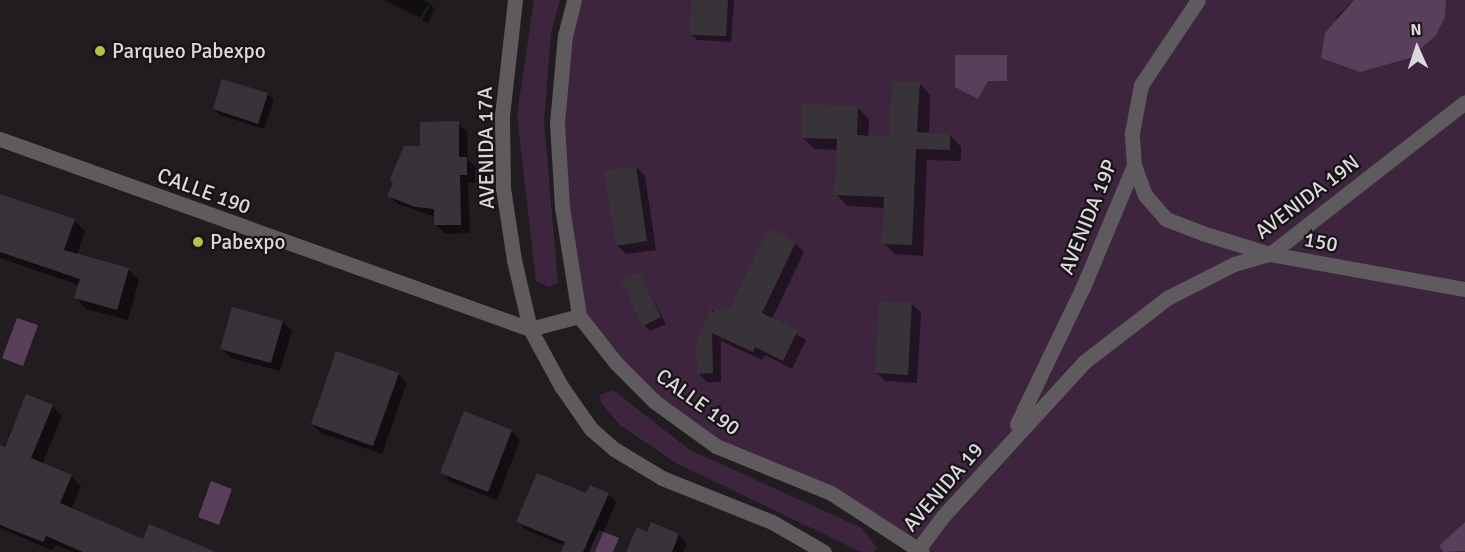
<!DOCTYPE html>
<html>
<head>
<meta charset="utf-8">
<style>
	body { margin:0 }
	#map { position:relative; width:1465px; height:552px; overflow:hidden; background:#201c20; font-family:Signika,sans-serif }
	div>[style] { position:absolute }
	.green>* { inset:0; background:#3e253e }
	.water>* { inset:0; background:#5a3f5b }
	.shadow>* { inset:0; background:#0007 }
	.building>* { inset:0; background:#383338 }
	.minor>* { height:15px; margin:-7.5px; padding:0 7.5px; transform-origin:7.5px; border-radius:7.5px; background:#5e5a5e }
	.secondary>* { height:15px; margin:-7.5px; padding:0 7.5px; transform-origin:7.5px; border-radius:7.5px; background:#5e5a5e }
	.dots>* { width:16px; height:16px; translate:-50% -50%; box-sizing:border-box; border:3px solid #171317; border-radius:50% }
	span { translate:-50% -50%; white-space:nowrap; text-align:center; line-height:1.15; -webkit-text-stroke:4.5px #171317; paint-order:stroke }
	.poi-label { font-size:21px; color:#dcd9dc }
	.left { translate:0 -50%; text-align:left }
	.street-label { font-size:21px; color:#dcd9dc }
	.north { position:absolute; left:1387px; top:18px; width:60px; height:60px; -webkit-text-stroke:4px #171317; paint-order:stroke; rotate:357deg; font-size:16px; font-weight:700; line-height:24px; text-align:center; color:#dcd9dc }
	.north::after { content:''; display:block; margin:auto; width:21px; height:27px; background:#dcd9dc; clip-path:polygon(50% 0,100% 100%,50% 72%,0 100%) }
</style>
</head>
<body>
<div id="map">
	<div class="green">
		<i style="clip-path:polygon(534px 0,560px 0,551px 33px,544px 122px,558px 283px,549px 287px,536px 281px,517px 115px)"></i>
		<i style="clip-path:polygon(574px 0,1354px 0,1335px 18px,1445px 17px,1446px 0,1465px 0,1465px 552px,922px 552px,831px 493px,716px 446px,655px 402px,579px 316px,562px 207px,565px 35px)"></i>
		<i style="clip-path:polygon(613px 390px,690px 450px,862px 528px,877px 548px,874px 552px,861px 552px,676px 463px,620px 425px,601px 403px,600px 395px)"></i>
	</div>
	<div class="water">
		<i style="clip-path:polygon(1354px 0,1446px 0,1445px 17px,1436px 35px,1410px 58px,1360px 72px,1321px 58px,1325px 33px)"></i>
		<i style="clip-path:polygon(955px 55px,1007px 55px,1007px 81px,988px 81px,978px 99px,955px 87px)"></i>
		<i style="clip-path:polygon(17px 318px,38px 325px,23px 366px,2px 358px)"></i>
		<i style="clip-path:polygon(211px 481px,232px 489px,219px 525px,198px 517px)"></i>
		<i style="clip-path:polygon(1465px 522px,1465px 551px,1444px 552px,1439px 546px)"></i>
		<i style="clip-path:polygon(599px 530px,619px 538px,613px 552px,589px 552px)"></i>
	</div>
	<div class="shadow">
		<i style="clip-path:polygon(384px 0,423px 0,429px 3px,420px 18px)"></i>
		<i style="clip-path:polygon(693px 0,734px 0,731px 42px,697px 40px,691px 34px)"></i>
		<i style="clip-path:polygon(430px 4px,435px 9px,428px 23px,422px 20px)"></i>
		<i style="clip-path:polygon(223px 80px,268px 94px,274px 100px,264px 129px,220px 115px,214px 109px)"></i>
		<i style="clip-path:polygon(919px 83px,930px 95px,929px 134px,950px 135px,961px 147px,961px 161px,927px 160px,923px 256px,895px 254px,884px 243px,885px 208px,847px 206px,836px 194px,838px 150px,814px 149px,802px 137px,858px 108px,869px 119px,868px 137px,891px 138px)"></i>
		<i style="clip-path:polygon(458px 123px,467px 132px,468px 160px,475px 167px,475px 183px,468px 183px,470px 233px,445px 234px,436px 225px,436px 217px,398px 204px,389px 195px,422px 148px)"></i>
		<i style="clip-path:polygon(636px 167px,645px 176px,656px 250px,626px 254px,617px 245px)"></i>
		<i style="clip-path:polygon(0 195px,74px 220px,85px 231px,77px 255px,129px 270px,139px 280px,128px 320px,86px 309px,76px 298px,79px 285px,0 258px)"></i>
		<i style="clip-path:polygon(795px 243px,804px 252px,772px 319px,806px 340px,792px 369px,765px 355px,762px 360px,721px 341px,721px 382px,707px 382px,698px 373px,697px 343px,712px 309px,716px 313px,732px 308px)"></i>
		<i style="clip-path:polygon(638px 273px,666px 324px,650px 331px,644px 325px)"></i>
		<i style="clip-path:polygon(912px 304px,921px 313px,917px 383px,885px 381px,876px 372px)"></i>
		<i style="clip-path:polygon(233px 309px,283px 322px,292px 331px,280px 371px,231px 358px,222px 349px)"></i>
		<i style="clip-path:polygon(398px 374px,407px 383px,382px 454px,321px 433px,312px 424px)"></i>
		<i style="clip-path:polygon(26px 396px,52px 406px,62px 416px,42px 465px,71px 476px,81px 486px,71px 510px,144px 541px,210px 552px,72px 552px,56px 545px,53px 551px,0 528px,0 456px)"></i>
		<i style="clip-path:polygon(511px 431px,520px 440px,497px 500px,451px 482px,442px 473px)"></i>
		<i style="clip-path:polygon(608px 494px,616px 502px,595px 552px,563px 552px,565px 546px,526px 530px,518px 522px,587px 495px)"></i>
		<i style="clip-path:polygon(652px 524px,679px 535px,687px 544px,683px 552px,628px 552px,648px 534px)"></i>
	</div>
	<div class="building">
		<i style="clip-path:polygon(691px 0,728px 0,726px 36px,690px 35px)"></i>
		<i style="clip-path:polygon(222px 79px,268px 93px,258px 124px,213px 109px)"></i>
		<i style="clip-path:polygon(892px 81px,920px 82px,917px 132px,950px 134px,950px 150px,916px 149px,912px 245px,882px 244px,884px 197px,834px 195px,837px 139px,801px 138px,802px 104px,858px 106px,857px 135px,889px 137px)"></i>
		<i style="clip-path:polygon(459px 121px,459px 157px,467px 157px,467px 175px,460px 175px,461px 225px,434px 225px,434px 209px,415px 207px,387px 196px,393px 183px,390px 179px,404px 146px,420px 146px,420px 122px)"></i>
		<i style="clip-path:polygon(636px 166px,647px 241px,616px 246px,604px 171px)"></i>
		<i style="clip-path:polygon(0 194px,75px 219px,64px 250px,129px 268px,117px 310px,74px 298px,80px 279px,0 252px)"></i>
		<i style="clip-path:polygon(768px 229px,796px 242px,762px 313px,798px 330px,783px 361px,755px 347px,753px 352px,712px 333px,713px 373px,697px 374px,696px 343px,712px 306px,712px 312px,730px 307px)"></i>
		<i style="clip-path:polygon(639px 272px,661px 317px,643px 326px,621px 280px)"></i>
		<i style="clip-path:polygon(879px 301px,912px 303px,908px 375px,875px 373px)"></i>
		<i style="clip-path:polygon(232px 307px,283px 321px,271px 363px,220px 349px)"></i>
		<i style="clip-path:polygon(336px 351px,399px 373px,373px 446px,311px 424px)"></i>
		<i style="clip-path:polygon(26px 394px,53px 405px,31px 458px,72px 475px,60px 503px,143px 539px,149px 524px,216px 552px,83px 552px,46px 536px,43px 542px,0 525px,0 445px,5px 447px)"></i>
		<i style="clip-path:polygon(464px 411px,512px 430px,488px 492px,440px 473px)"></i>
		<i style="clip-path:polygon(537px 473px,586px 493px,590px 485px,609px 493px,583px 552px,561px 552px,565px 542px,516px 522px)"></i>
		<i style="clip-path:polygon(651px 522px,679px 534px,672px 552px,626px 552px,637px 527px,647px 532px)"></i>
	</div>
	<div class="minor">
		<i style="left:1134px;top:165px;width:32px;rotate:70deg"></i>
		<i style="left:1145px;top:195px;width:32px;rotate:49deg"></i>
		<i style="left:1166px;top:219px;width:39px;rotate:21deg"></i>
		<i style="left:1202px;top:233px;width:71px;rotate:17.2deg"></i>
		<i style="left:1270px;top:254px;width:198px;rotate:10.2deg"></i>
		<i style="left:1017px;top:424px;width:152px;rotate:-64.3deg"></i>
		<i style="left:1083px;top:287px;width:132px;rotate:-67.3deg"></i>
		<i style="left:1134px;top:165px;width:32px;rotate:-94deg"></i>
		<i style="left:1132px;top:133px;width:49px;rotate:-79.4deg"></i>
		<i style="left:1141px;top:85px;width:102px;rotate:-56.2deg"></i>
		<i style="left:916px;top:552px;width:46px;rotate:-52.9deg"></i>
		<i style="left:944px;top:515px;width:207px;rotate:-47.5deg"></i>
		<i style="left:1084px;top:362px;width:105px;rotate:-37.6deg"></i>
		<i style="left:1167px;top:298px;width:75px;rotate:-26.9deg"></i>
		<i style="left:1234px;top:264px;width:37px;rotate:-16deg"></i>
		<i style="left:1270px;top:254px;width:247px;rotate:-37.9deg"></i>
	</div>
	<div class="secondary">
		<i style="left:515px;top:0;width:117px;rotate:96.4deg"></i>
		<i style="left:502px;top:116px;width:72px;rotate:89.2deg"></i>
		<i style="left:503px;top:188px;width:73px;rotate:81.3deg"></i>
		<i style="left:514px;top:260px;width:71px;rotate:76.9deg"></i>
		<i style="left:530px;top:329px;width:65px;rotate:61.5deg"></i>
		<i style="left:561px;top:386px;width:52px;rotate:55.1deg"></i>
		<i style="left:591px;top:429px;width:30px;rotate:41deg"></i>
		<i style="left:614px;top:449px;width:56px;rotate:31.1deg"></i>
		<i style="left:662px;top:478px;width:118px;rotate:21.8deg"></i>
		<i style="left:772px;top:522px;width:60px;rotate:30deg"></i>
		<i style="left:574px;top:0;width:36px;rotate:104deg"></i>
		<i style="left:565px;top:35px;width:88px;rotate:95.2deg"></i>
		<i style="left:557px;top:123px;width:84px;rotate:86.6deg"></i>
		<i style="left:562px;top:207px;width:110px;rotate:81.1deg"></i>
		<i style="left:579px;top:316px;width:60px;rotate:51.8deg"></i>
		<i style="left:616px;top:363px;width:55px;rotate:45deg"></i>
		<i style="left:655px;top:402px;width:75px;rotate:35.8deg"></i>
		<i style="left:716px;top:446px;width:124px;rotate:22.2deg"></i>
		<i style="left:831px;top:493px;width:108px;rotate:33deg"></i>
		<i style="left:0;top:139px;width:563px;rotate:19.72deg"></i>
		<i style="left:530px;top:329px;width:51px;rotate:-14.9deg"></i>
	</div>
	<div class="dots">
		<i style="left:100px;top:51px;background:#b3c24b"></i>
		<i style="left:198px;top:242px;background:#b3c24b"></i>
	</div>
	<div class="poi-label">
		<span class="left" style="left:112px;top:51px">Parqueo Pabexpo</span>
		<span class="left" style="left:210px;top:242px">Pabexpo</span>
	</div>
	<div class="street-label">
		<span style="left:486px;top:148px;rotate:-91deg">AVENIDA 17A</span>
		<span style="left:204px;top:191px;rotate:20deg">CALLE 190</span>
		<span style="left:1307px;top:197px;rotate:-37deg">AVENIDA 19N</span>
		<span style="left:1088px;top:217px;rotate:-68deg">AVENIDA 19P</span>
		<span style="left:1321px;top:242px;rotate:10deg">150</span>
		<span style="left:698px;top:402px;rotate:36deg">CALLE 190</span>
		<span style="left:943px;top:487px;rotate:-49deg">AVENIDA 19</span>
	</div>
	<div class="north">N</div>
</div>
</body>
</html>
